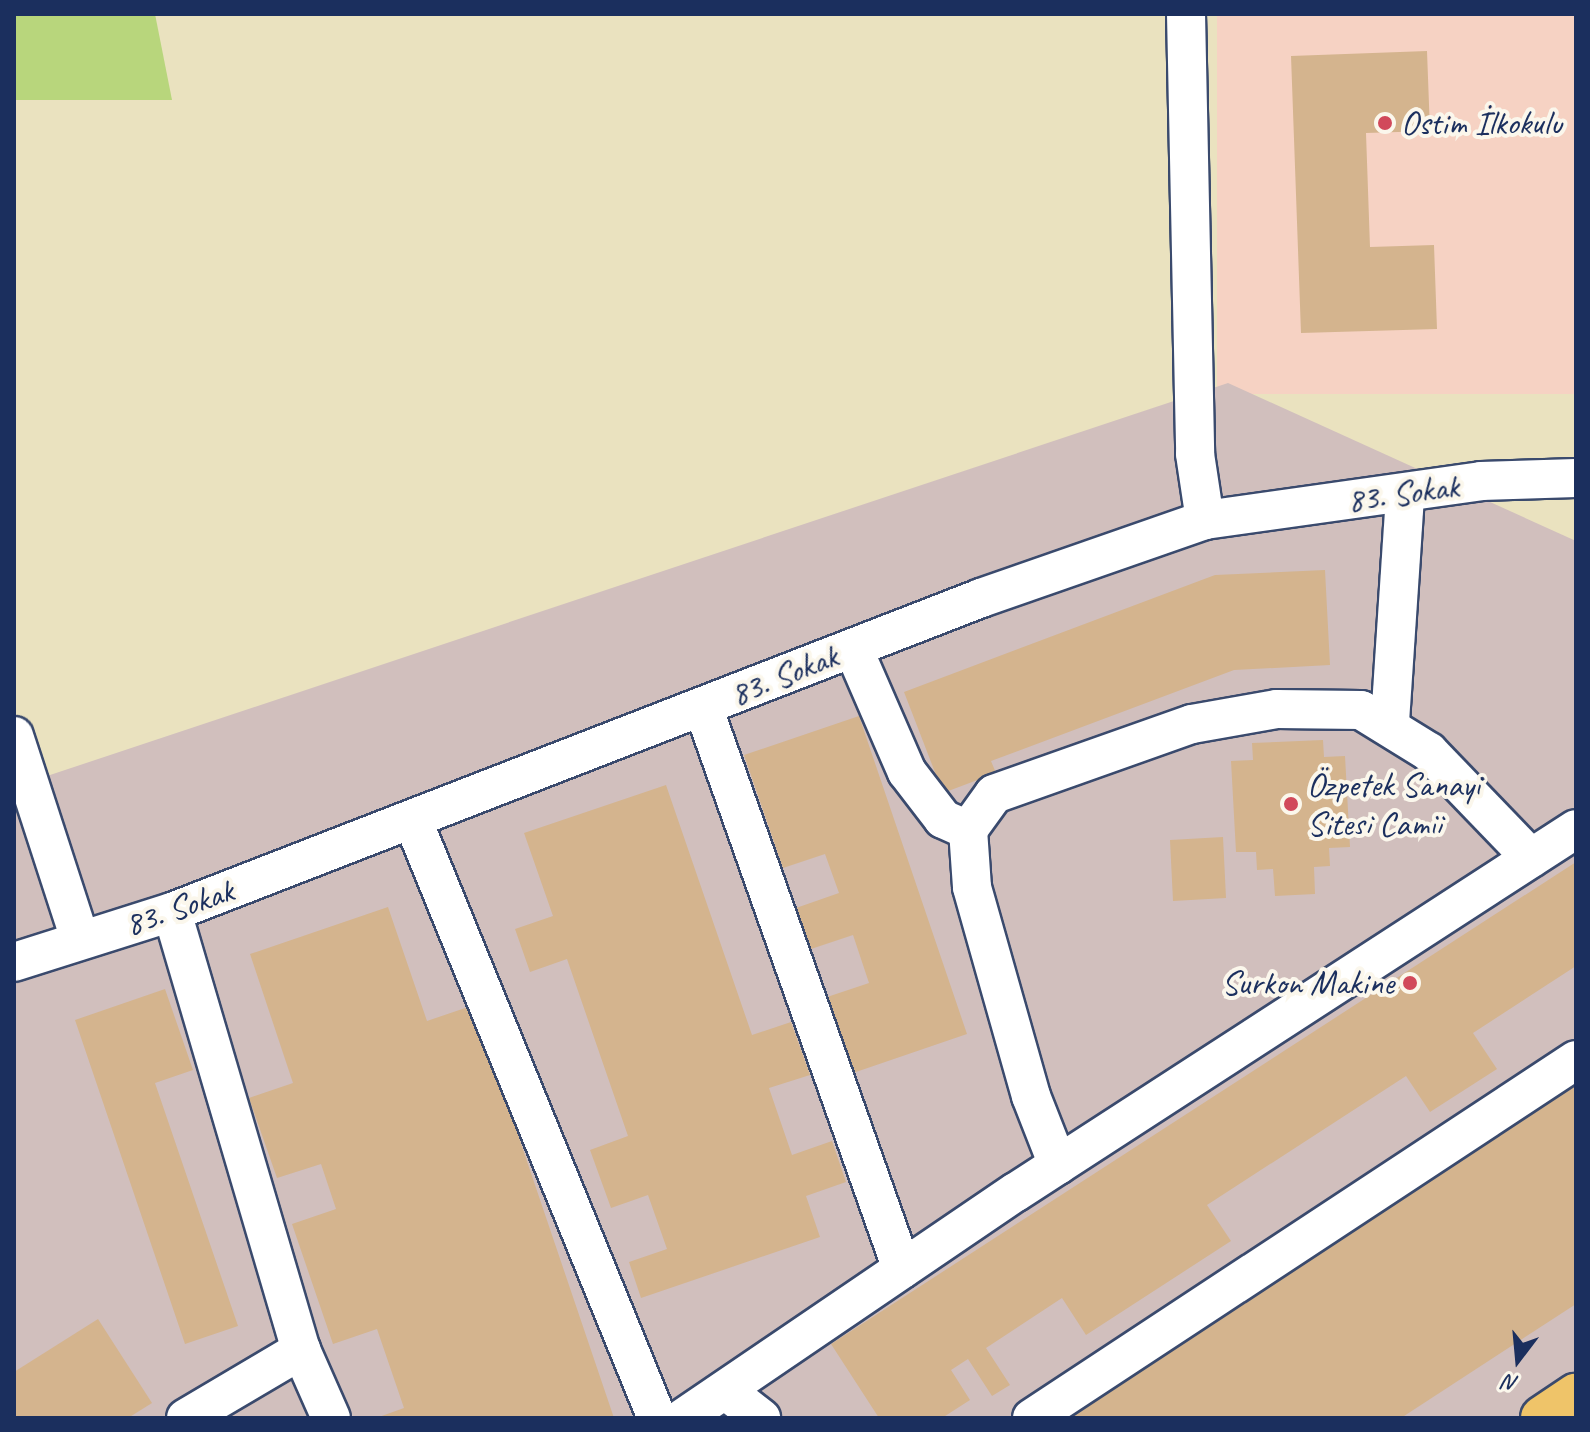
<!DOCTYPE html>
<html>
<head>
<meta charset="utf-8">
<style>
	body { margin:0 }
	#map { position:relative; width:1590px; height:1432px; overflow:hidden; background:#eae2bf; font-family:Caveat,sans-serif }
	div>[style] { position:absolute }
	.built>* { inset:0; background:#f6d2c3 }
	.industrial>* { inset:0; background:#d1bfbd }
	.green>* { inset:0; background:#b8d67c }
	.building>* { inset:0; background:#d4b48e }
	.roads { filter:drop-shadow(2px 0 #3a4a6d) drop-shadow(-2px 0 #3a4a6d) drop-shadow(0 2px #3a4a6d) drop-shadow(0 -2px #3a4a6d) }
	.minor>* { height:38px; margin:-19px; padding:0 19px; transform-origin:19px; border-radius:19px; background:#fff }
	.major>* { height:44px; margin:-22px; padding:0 22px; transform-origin:22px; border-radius:22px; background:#efc469 }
	.dots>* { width:22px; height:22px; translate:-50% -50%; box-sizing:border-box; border:4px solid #fbf7ec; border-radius:50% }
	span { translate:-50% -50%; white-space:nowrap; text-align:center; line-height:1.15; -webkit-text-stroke:8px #fbf7ec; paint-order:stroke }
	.poi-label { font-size:34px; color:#1b2f5e }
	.left { translate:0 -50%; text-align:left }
	.right { translate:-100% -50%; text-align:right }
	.street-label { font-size:34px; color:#1b2f5e }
	.frame { position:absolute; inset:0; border:16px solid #1b2f5e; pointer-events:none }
	.north { position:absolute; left:1478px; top:1320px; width:80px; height:80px; -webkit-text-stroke:6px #fbf7ec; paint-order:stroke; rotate:196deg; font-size:22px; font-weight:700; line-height:32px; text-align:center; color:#1b2f5e }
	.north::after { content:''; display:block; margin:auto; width:28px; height:36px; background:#1b2f5e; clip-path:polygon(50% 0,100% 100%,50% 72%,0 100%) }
</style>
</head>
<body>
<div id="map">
	<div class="built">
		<i style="clip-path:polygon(1217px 14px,1576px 14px,1576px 394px,1217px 394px)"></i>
	</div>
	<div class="industrial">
		<i style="clip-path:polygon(1228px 383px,1576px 541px,1576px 1418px,14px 1418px,14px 787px)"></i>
	</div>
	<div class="green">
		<i style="clip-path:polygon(14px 14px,155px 14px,172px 100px,14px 100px)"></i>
	</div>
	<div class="building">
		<i style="clip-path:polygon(1427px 51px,1430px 131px,1366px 133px,1370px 247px,1434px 245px,1437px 329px,1301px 333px,1291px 56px)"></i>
		<i style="clip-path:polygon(1325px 570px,1330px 665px,1234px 670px,991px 761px,996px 773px,943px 793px,904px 692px,1215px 575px)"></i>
		<i style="clip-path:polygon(859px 716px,967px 1034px,853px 1073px,827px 997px,869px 983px,853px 935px,811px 949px,796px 908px,839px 893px,825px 854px,783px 868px,744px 755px)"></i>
		<i style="clip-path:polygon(1323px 740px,1324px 757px,1345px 756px,1350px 847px,1329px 848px,1330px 866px,1314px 867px,1315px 894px,1275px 896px,1273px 869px,1257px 870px,1256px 852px,1236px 852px,1231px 761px,1253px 760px,1252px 743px)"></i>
		<i style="clip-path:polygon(666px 785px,752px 1035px,791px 1022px,810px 1075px,769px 1088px,792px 1155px,832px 1141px,846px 1182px,806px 1196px,820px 1237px,641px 1298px,629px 1262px,667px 1249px,648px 1195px,611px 1208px,590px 1150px,628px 1136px,567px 959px,530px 972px,515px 929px,553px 916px,524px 833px)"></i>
		<i style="clip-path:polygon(1223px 837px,1226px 898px,1173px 901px,1170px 840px)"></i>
		<i style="clip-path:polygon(1576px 862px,1576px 966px,1473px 1033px,1497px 1069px,1430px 1112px,1406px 1076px,1207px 1205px,1231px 1241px,1086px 1335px,1062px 1298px,986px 1348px,1010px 1385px,992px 1396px,968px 1359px,951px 1370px,970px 1400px,942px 1418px,879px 1418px,831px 1344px)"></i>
		<i style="clip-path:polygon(388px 907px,427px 1021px,474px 1005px,614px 1418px,376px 1418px,404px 1408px,377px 1329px,333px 1344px,292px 1224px,336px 1209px,321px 1164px,277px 1178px,249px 1098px,293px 1083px,250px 954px)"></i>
		<i style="clip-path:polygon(165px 989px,193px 1070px,155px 1083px,238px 1326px,185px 1344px,75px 1020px)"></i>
		<i style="clip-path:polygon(1576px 1084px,1576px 1304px,1401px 1418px,1060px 1418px)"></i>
		<i style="clip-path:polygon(98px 1319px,152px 1403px,128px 1418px,14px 1418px,14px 1372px)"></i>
	</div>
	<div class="roads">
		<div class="minor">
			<i style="left:1186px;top:14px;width:440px;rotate:88.8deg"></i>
			<i style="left:1195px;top:454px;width:67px;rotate:81.4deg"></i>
			<i style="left:853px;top:648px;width:135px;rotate:66.5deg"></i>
			<i style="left:907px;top:772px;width:59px;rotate:52.5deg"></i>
			<i style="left:943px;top:819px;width:27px;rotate:24deg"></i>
			<i style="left:703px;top:707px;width:596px;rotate:70.5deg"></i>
			<i style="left:1390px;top:722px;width:228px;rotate:-86.2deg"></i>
			<i style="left:14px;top:736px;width:213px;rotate:72deg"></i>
			<i style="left:413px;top:821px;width:645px;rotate:67.77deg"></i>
			<i style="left:172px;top:912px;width:457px;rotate:73.6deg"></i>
			<i style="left:301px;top:1350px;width:74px;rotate:66.2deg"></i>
			<i style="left:14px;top:962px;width:166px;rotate:-17.6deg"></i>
			<i style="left:172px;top:912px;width:868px;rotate:-21.21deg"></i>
			<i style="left:981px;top:598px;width:237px;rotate:-19.2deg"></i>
			<i style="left:1205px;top:520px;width:279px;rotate:-8deg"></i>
			<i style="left:1481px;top:481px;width:95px;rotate:-1.8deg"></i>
			<i style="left:1058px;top:1165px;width:74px;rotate:-111.4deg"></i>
			<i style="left:1031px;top:1096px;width:217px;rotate:-105.8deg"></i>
			<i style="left:972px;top:887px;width:57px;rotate:-94deg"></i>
			<i style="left:968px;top:830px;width:44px;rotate:-54.2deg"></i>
			<i style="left:994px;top:794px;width:210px;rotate:-19.5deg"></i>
			<i style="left:1192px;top:724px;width:86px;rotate:-10deg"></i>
			<i style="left:1277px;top:709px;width:84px;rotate:0.7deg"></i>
			<i style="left:1361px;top:710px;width:80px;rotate:31.7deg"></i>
			<i style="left:1429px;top:752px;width:147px;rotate:46.1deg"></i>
			<i style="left:725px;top:1390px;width:46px;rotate:37.9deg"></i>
			<i style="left:186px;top:1418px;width:134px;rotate:-30.6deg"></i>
			<i style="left:683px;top:1418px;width:402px;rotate:-34.2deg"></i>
			<i style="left:1016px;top:1192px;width:667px;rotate:-32.95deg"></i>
			<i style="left:1032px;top:1418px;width:651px;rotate:-33.35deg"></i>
		</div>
		<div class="major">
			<i style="left:1543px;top:1418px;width:40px;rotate:-34deg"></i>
		</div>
	</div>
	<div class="dots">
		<i style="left:1385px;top:123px;background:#d1495b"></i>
		<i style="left:1291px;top:804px;background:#d1495b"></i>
		<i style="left:1410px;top:983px;background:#d1495b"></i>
	</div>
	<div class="poi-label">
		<span class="left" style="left:1401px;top:123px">Ostim İlkokulu</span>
		<span class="left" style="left:1307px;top:804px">Özpetek Sanayi<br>Sitesi Camii</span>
		<span class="right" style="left:1394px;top:983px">Surkon Makine</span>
	</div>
	<div class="street-label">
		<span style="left:1403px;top:493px;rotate:-8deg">83. Sokak</span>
		<span style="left:784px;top:675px;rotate:-22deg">83. Sokak</span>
		<span style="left:179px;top:907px;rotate:-19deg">83. Sokak</span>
	</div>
	<div class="frame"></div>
	<div class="north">N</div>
</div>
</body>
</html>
